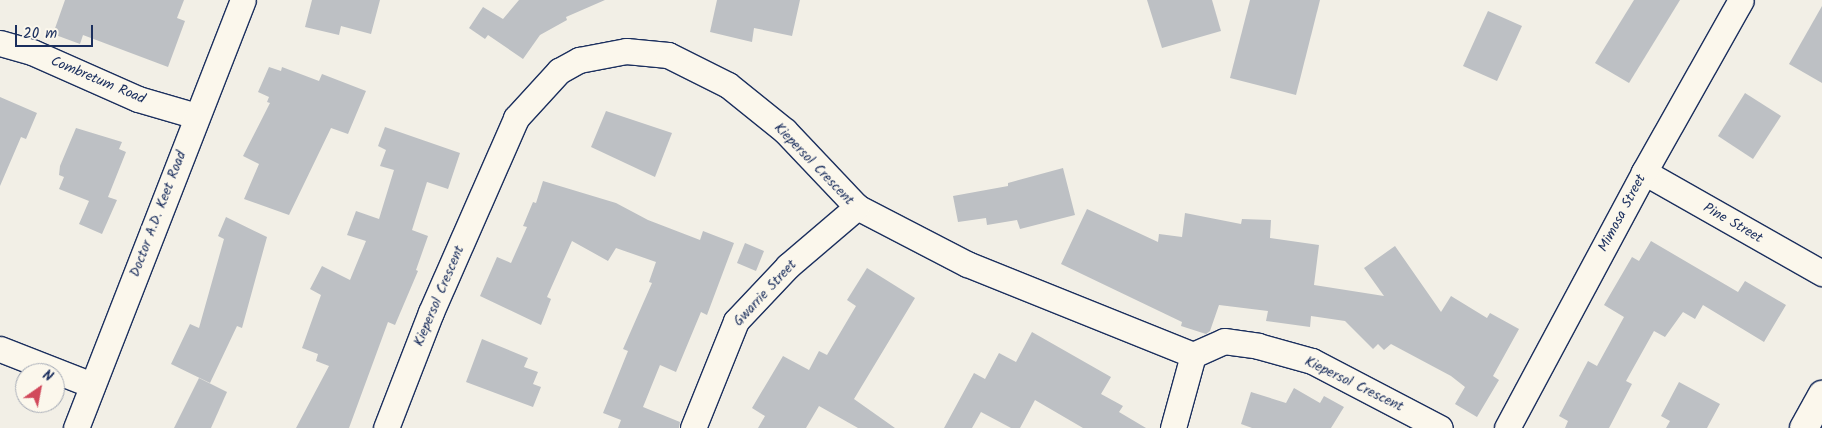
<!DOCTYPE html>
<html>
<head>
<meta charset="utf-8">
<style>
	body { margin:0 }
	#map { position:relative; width:1822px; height:428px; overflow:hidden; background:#f2efe6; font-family:Kalam,sans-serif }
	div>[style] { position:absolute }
	.building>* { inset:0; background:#bdc0c4 }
	.roads { filter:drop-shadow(1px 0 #1b2f5e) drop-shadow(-1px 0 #1b2f5e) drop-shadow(0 1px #1b2f5e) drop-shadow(0 -1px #1b2f5e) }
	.street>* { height:25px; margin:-12.5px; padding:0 12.5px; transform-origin:12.5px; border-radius:12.5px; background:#fbf7ec }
	.secondary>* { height:28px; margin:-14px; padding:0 14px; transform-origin:14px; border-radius:14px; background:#fbf7ec }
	span { translate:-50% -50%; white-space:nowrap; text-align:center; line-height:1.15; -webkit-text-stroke:5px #fbf7ec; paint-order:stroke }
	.street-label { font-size:14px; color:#1b2f5e }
	.north { position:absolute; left:15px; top:363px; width:50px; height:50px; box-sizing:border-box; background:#fbf7ec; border:1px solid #a1a7b3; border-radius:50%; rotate:33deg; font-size:14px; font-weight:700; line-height:20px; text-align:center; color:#1b2f5e }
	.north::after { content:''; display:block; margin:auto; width:18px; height:22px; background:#d1495b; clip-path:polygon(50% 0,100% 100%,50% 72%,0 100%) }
	.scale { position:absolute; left:15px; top:25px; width:78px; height:22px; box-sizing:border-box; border:2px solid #1b2f5e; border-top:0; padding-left:6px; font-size:15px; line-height:18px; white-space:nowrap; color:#1b2f5e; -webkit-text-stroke:4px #fbf7ec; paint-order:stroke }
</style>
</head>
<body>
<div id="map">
	<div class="building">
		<i style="clip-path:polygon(65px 0,184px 0,177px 18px,185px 21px,168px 67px,83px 35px,80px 44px,53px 34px)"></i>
		<i style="clip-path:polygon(312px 0,380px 0,371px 34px,341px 26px,339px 35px,305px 27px)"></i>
		<i style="clip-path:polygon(519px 0,605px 0,566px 17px,567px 20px,540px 35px,523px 59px,488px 35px,485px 39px,469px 28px,483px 7px,503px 19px)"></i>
		<i style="clip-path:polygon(717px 0,800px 0,792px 36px,754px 28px,752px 42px,710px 32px)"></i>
		<i style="clip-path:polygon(1147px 0,1212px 0,1221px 31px,1162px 48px)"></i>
		<i style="clip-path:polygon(1250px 0,1320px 0,1296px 95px,1230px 78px)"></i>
		<i style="clip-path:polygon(1634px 0,1680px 0,1629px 83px,1595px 63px)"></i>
		<i style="clip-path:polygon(1822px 6px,1822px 83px,1789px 64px)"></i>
		<i style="clip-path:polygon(1488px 11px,1522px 26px,1497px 81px,1463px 66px)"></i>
		<i style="clip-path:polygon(269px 67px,281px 71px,282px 67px,319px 81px,322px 74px,366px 91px,348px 134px,331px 128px,289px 215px,244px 199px,259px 164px,243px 156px,270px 103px,267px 102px,269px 97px,258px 92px)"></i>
		<i style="clip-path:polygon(1745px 93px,1781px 116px,1753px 159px,1718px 136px)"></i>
		<i style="clip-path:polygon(0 97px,37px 113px,26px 139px,21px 137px,0 186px)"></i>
		<i style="clip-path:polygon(606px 111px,672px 133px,655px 177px,591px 147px)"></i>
		<i style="clip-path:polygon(385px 127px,460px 153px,448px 189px,427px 182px,412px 230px,428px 236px,416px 270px,418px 271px,395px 325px,388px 322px,349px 428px,296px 428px,329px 366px,316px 361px,318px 354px,302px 348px,321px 295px,310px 289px,322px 266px,350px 280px,366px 241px,347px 235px,356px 211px,379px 219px,394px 170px,380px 166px,386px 150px,378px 146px)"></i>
		<i style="clip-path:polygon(76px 128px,122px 142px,119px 149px,126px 152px,108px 197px,117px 200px,102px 234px,79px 224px,89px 201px,59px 189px,64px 177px,59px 175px,60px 166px)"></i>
		<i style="clip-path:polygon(1063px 168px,1075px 215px,1020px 229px,1017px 220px,987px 225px,986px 218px,958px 222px,953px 196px,1008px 186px,1008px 183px)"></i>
		<i style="clip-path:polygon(543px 181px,616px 203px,648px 220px,700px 240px,703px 231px,734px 243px,707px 315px,701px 312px,676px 372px,660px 365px,643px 407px,680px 422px,679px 428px,618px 428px,621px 420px,603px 413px,628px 351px,623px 349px,652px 283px,649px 282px,656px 262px,616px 248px,608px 261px,572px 241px,547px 297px,551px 299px,541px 325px,480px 296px,497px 257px,511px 263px,527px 227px,523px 226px,533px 202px,536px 203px)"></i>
		<i style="clip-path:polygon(1087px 209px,1158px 242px,1159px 234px,1182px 237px,1185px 213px,1241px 224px,1242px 219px,1271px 220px,1270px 238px,1319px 245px,1314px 285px,1384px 296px,1364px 268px,1395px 246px,1441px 312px,1451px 296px,1487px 318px,1490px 313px,1519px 329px,1493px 376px,1499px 380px,1477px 417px,1455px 404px,1465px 387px,1451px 376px,1391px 344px,1384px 350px,1378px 344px,1373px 349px,1345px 321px,1311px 316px,1310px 327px,1266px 321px,1268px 311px,1219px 305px,1210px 331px,1206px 334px,1181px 326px,1182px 322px,1061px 264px)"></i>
		<i style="clip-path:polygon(226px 217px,267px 237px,242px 328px,237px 326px,210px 383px,171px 364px,190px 324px,199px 328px,224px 239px,218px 236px)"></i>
		<i style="clip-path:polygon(1651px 241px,1738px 292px,1745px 281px,1786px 305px,1764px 342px,1703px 305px,1695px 319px,1683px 312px,1665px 337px,1654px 331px,1626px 381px,1632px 384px,1609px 428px,1565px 428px,1568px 421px,1559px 416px,1588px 361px,1597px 366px,1624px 317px,1604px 305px,1632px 257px,1639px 261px)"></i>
		<i style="clip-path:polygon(745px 243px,764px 251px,756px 271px,737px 263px)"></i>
		<i style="clip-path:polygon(867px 268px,915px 298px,854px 399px,895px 428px,858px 428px,819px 406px,806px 428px,758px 428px,765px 416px,752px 408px,783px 356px,809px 370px,819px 351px,827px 355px,856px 306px,847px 300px)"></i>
		<i style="clip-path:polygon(1032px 332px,1111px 377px,1101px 394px,1123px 406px,1119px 412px,1146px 428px,1083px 428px,1035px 400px,1020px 428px,1011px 428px,981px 412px,972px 428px,944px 428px,974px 373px,985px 379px,999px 353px,1016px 362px)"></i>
		<i style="clip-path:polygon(482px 339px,528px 358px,524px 367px,538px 372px,533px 384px,541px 387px,533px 407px,466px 382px)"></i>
		<i style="clip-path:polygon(199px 378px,227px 392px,211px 428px,174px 428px)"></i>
		<i style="clip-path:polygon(1679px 382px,1720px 404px,1707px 428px,1666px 428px,1670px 421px,1661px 416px)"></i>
		<i style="clip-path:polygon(1294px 388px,1320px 403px,1324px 396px,1344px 407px,1331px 428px,1252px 428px,1241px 424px,1251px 392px,1286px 403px)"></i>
	</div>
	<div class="roads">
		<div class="street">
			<i style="left:0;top:43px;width:33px;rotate:16deg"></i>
			<i style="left:32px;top:52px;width:116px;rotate:23.9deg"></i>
			<i style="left:138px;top:99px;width:60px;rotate:16.3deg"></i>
			<i style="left:1644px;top:172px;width:205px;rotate:29.6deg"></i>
			<i style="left:0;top:349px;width:99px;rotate:21.4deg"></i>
			<i style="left:76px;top:428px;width:459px;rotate:-68.7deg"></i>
			<i style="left:386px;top:428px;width:124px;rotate:-68.8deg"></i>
			<i style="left:431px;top:312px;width:212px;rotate:-66.3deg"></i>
			<i style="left:516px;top:118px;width:64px;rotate:-47.5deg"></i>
			<i style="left:559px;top:71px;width:23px;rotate:-29deg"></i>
			<i style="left:579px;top:60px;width:48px;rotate:-10.8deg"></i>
			<i style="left:626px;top:51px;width:42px;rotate:5.4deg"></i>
			<i style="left:668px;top:55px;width:67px;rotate:26.6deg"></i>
			<i style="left:728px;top:85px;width:73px;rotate:38.9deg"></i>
			<i style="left:785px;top:131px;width:105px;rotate:46.5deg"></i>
			<i style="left:857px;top:207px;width:124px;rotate:27.4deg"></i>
			<i style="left:967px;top:264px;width:244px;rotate:21.9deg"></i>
			<i style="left:1193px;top:355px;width:34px;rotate:-24deg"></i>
			<i style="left:1224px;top:341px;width:34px;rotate:8deg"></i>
			<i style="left:1258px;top:346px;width:56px;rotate:15.5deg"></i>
			<i style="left:1312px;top:361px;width:144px;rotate:27.6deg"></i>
			<i style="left:693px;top:428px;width:115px;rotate:-68.1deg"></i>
			<i style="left:736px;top:321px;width:76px;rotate:-46.6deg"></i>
			<i style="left:788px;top:266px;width:91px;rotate:-40.5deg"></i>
			<i style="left:1173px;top:428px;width:76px;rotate:-74.7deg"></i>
			<i style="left:1507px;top:428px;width:290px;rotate:-61.8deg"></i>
			<i style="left:1644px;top:172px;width:197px;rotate:-60.6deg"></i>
		</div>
		<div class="secondary">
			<i style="left:1804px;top:428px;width:38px;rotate:-61deg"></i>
		</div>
	</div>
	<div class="street-label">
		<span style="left:98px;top:80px;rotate:23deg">Combretum Road</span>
		<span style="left:814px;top:164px;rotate:46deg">Kiepersol Crescent</span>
		<span style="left:1622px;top:213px;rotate:-62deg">Mimosa Street</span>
		<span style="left:158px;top:214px;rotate:-69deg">Doctor A.D. Keet Road</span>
		<span style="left:1733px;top:223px;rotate:30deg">Pine Street</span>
		<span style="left:765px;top:293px;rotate:-47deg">Gwarrie Street</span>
		<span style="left:439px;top:296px;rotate:-67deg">Kiepersol Crescent</span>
		<span style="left:1354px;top:384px;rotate:26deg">Kiepersol Crescent</span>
	</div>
	<div class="north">N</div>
	<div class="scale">20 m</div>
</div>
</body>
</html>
